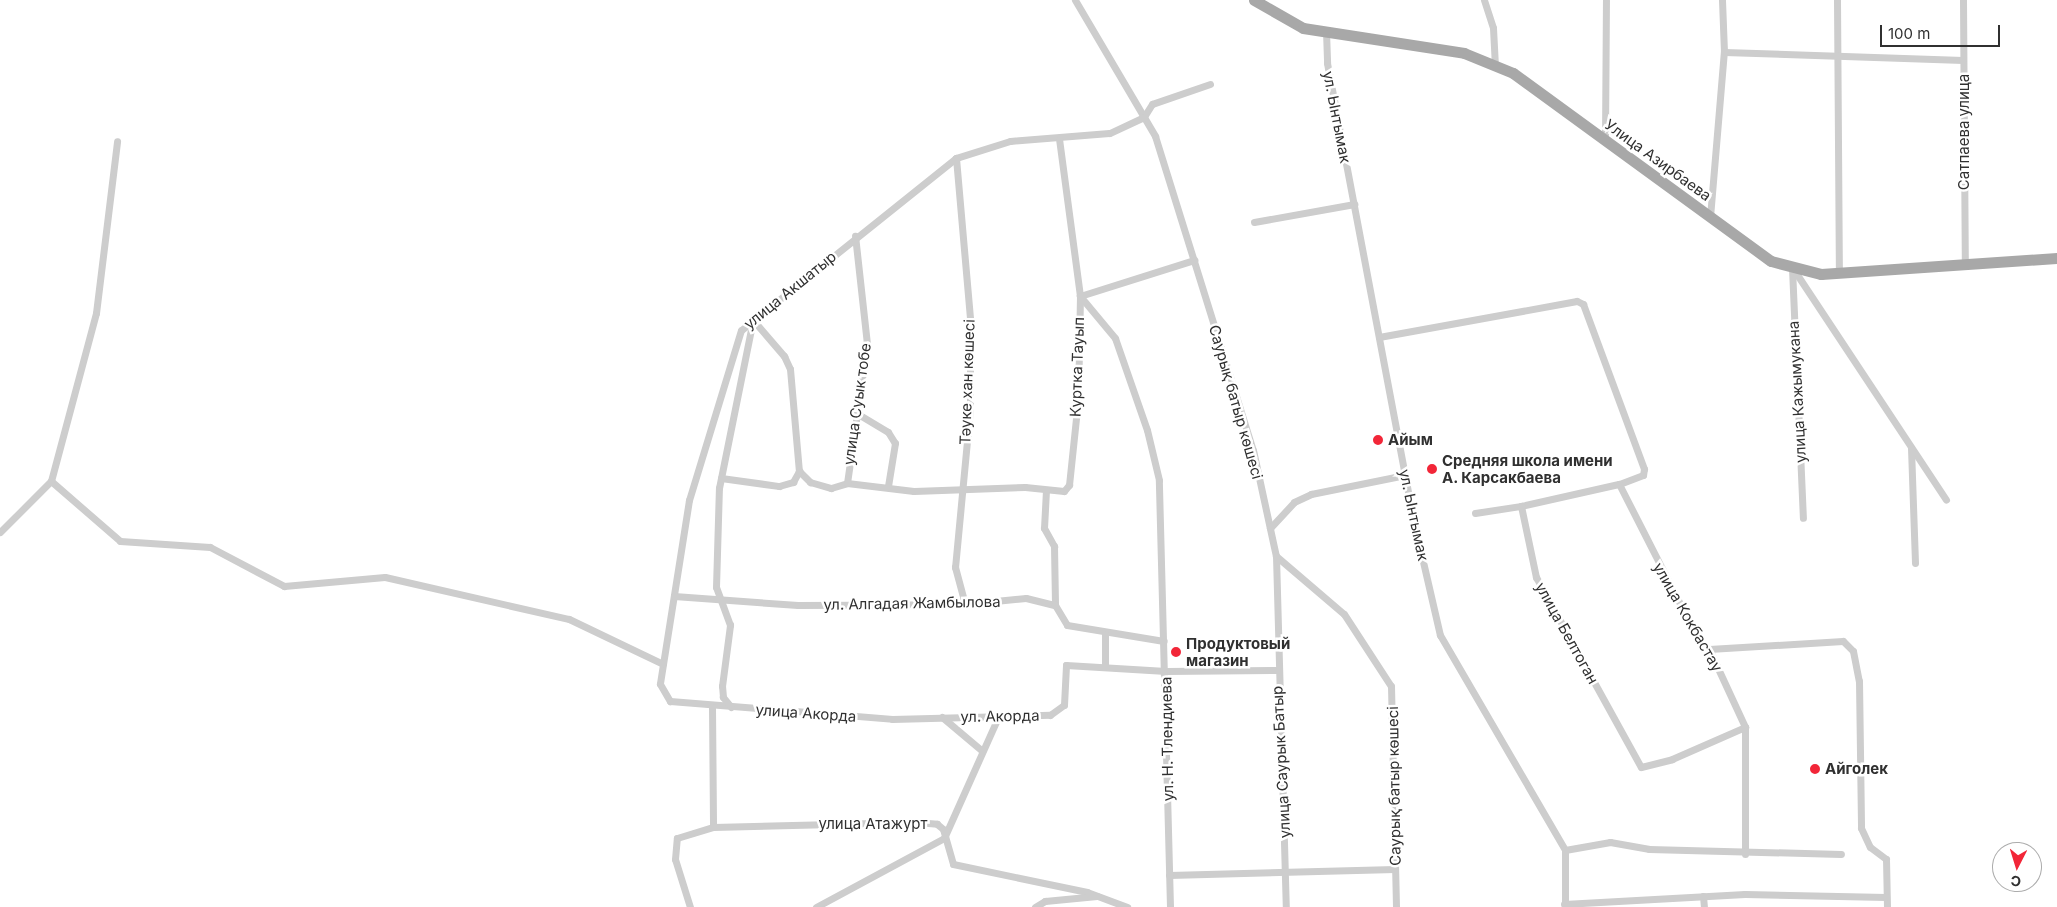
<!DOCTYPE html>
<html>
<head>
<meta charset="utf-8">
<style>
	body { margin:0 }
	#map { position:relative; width:2057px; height:907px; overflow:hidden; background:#fff; font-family:Inter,sans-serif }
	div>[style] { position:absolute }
	.minor>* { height:7px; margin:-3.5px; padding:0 3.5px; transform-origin:3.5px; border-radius:3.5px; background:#cdcdcd }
	.primary>* { height:11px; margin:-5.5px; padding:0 5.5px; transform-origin:5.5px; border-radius:5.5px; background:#a8a8a8 }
	.dots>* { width:14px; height:14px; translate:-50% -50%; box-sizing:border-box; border:2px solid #fff; border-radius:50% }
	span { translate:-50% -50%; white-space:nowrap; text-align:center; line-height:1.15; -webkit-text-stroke:5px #fff; paint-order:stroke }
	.street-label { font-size:15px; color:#303030 }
	.poi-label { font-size:15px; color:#303030; font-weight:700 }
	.left { translate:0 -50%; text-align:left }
	.north { position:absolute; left:1992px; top:842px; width:50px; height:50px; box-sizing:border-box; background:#fff; border:1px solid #acacac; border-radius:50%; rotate:185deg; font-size:14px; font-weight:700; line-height:20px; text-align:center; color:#303030 }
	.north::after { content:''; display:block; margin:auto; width:18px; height:22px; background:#f22638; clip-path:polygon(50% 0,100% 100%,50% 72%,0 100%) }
	.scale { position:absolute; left:1880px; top:25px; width:120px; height:22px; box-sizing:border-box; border:2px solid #303030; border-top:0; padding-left:6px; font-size:15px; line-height:18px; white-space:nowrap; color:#303030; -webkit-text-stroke:4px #fff; paint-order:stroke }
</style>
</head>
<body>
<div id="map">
	<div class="minor">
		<i style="left:1075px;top:0;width:158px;rotate:59.5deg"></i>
		<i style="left:1155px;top:136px;width:329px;rotate:72.7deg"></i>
		<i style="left:1253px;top:450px;width:108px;rotate:77.8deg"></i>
		<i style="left:1276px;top:556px;width:89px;rotate:40.5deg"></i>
		<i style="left:1344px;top:614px;width:86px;rotate:56.9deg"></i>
		<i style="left:1391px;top:686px;width:221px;rotate:88.7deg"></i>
		<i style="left:1484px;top:0;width:29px;rotate:72deg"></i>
		<i style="left:1493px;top:28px;width:38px;rotate:87deg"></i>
		<i style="left:1837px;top:0;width:273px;rotate:89.6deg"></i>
		<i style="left:1963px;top:0;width:264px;rotate:89.6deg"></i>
		<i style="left:1326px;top:31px;width:32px;rotate:88deg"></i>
		<i style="left:1327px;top:63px;width:472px;rotate:79.3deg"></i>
		<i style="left:1415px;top:527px;width:111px;rotate:77deg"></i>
		<i style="left:1440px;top:635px;width:249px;rotate:59.8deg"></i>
		<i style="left:1724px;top:52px;width:239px;rotate:1.9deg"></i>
		<i style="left:1210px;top:84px;width:61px;rotate:161deg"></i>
		<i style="left:1152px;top:104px;width:15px;rotate:122deg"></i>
		<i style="left:1144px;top:117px;width:38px;rotate:155deg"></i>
		<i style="left:1109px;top:133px;width:99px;rotate:175.4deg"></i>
		<i style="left:1010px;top:141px;width:57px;rotate:162.5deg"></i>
		<i style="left:956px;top:158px;width:275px;rotate:141.3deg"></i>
		<i style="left:741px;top:330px;width:178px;rotate:107deg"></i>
		<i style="left:689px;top:500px;width:186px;rotate:99deg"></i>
		<i style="left:660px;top:684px;width:20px;rotate:60deg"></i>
		<i style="left:670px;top:701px;width:223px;rotate:4.6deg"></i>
		<i style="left:892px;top:719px;width:158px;rotate:-1.5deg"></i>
		<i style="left:1050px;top:715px;width:17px;rotate:-36deg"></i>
		<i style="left:1064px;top:705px;width:40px;rotate:-87.1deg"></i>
		<i style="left:1066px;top:665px;width:100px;rotate:3.4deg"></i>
		<i style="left:1166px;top:671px;width:111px;rotate:-0.5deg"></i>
		<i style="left:1605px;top:139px;width:139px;rotate:-89.6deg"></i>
		<i style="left:956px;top:158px;width:162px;rotate:85deg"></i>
		<i style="left:970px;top:319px;width:90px;rotate:90deg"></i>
		<i style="left:970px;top:409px;width:159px;rotate:95.4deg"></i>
		<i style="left:955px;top:567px;width:38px;rotate:75deg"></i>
		<i style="left:1710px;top:217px;width:166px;rotate:-85.2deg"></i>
		<i style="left:1724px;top:52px;width:52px;rotate:-92.2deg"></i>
		<i style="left:1254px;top:222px;width:102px;rotate:-10.2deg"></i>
		<i style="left:1792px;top:267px;width:279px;rotate:56.5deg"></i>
		<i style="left:1792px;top:268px;width:250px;rotate:87.5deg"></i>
		<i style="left:753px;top:320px;width:48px;rotate:49.3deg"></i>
		<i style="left:784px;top:356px;width:14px;rotate:65deg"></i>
		<i style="left:790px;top:369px;width:102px;rotate:85deg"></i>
		<i style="left:799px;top:471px;width:16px;rotate:45deg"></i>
		<i style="left:810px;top:482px;width:22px;rotate:16deg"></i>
		<i style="left:831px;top:488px;width:17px;rotate:-17deg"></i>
		<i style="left:847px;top:483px;width:67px;rotate:6.8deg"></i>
		<i style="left:914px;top:491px;width:111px;rotate:-2.1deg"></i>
		<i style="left:1025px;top:487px;width:39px;rotate:6deg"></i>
		<i style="left:1064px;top:491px;width:8px;rotate:-50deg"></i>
		<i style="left:1069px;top:485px;width:85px;rotate:-84deg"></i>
		<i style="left:1078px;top:400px;width:104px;rotate:-88.9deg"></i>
		<i style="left:1080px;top:296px;width:158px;rotate:-97.6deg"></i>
		<i style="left:1379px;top:337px;width:201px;rotate:-10.3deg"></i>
		<i style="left:1577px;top:301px;width:7px;rotate:27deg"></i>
		<i style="left:1583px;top:304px;width:176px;rotate:69.7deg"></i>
		<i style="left:1644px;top:469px;width:6px;rotate:99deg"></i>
		<i style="left:1643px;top:475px;width:26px;rotate:159deg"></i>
		<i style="left:858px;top:414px;width:35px;rotate:31deg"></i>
		<i style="left:888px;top:432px;width:13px;rotate:58deg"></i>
		<i style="left:895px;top:443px;width:44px;rotate:99.2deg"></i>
		<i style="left:1911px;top:448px;width:115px;rotate:88deg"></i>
		<i style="left:721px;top:478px;width:59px;rotate:7.9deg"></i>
		<i style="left:779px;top:486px;width:15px;rotate:-16deg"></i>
		<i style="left:793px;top:482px;width:13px;rotate:-61deg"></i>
		<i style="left:51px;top:481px;width:91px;rotate:41deg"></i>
		<i style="left:120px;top:541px;width:90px;rotate:3.8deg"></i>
		<i style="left:210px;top:547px;width:84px;rotate:27.8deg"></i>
		<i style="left:284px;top:586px;width:101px;rotate:-5.1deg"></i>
		<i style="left:385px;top:577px;width:189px;rotate:12.9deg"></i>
		<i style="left:569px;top:619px;width:104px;rotate:25.6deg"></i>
		<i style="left:847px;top:483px;width:140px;rotate:-81.8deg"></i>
		<i style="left:867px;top:344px;width:109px;rotate:-96.3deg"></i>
		<i style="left:1046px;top:490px;width:38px;rotate:93deg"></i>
		<i style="left:1044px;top:528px;width:21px;rotate:61deg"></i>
		<i style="left:1054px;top:546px;width:59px;rotate:89deg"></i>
		<i style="left:1521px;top:506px;width:100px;rotate:-12.7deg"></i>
		<i style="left:1619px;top:484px;width:178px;rotate:63deg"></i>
		<i style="left:1700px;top:643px;width:11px;rotate:34deg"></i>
		<i style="left:1709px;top:649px;width:86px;rotate:65.2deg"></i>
		<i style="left:1745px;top:727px;width:127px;rotate:90deg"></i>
		<i style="left:1475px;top:513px;width:47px;rotate:-8.7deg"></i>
		<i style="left:1521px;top:506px;width:73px;rotate:78.1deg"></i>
		<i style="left:1536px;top:577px;width:217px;rotate:61.1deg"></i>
		<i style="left:1641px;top:767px;width:32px;rotate:-14deg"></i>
		<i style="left:1672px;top:759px;width:80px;rotate:-23.7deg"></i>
		<i style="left:1270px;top:528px;width:35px;rotate:-47deg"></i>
		<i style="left:1294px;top:502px;width:19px;rotate:-25deg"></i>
		<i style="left:1311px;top:494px;width:96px;rotate:-11.4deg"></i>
		<i style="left:0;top:532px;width:72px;rotate:-45deg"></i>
		<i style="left:51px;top:481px;width:174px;rotate:-75deg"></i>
		<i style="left:96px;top:313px;width:173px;rotate:-83deg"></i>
		<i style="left:1276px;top:556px;width:351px;rotate:88.4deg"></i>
		<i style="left:674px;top:596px;width:124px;rotate:4.2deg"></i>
		<i style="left:798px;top:605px;width:167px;rotate:-0.3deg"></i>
		<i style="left:965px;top:604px;width:61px;rotate:-5.6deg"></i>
		<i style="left:1026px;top:598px;width:30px;rotate:14deg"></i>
		<i style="left:1055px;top:605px;width:23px;rotate:59deg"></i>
		<i style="left:1067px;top:625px;width:98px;rotate:9.4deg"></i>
		<i style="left:1709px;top:649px;width:134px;rotate:-3.4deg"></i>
		<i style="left:1843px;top:641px;width:14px;rotate:45deg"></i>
		<i style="left:1853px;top:651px;width:31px;rotate:79deg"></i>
		<i style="left:1859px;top:681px;width:147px;rotate:89.2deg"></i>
		<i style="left:1861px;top:828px;width:21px;rotate:65deg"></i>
		<i style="left:1870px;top:847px;width:20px;rotate:37deg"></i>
		<i style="left:1886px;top:859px;width:48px;rotate:88.8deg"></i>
		<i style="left:1105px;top:667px;width:33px;rotate:-90deg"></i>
		<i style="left:712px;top:707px;width:120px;rotate:89.5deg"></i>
		<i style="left:731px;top:707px;width:13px;rotate:-129deg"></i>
		<i style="left:723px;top:697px;width:11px;rotate:-95deg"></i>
		<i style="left:722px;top:686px;width:62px;rotate:-82.5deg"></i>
		<i style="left:730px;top:625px;width:40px;rotate:-110.2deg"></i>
		<i style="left:716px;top:587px;width:99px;rotate:-88.3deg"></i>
		<i style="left:719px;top:488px;width:171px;rotate:-78.6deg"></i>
		<i style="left:942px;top:717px;width:51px;rotate:40.2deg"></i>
		<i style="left:1565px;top:850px;width:46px;rotate:-10.1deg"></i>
		<i style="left:1610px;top:842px;width:40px;rotate:10deg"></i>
		<i style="left:1649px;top:849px;width:192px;rotate:1.5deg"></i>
		<i style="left:1565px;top:850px;width:57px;rotate:90deg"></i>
		<i style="left:1169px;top:875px;width:226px;rotate:-1.5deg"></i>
		<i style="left:1703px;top:896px;width:11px;rotate:85deg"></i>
		<i style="left:1564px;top:904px;width:181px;rotate:-3.2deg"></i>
		<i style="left:1745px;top:894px;width:141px;rotate:1.2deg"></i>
		<i style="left:690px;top:907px;width:50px;rotate:-107.4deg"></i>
		<i style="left:675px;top:859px;width:21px;rotate:-85deg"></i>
		<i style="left:677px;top:838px;width:38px;rotate:-17deg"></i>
		<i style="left:713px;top:827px;width:203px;rotate:-1.4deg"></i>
		<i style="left:916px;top:822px;width:21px;rotate:5deg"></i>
		<i style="left:937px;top:824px;width:8px;rotate:40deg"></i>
		<i style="left:943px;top:829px;width:36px;rotate:74deg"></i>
		<i style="left:953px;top:864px;width:137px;rotate:11.8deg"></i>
		<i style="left:1087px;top:892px;width:43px;rotate:20.6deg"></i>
		<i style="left:816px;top:907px;width:145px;rotate:-28.3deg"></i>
		<i style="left:944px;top:838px;width:133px;rotate:-65.9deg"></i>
		<i style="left:1035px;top:907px;width:12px;rotate:-31deg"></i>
		<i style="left:1045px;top:901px;width:52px;rotate:-5.5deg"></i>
		<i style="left:1170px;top:907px;width:427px;rotate:-91.5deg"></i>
		<i style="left:1159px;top:480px;width:51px;rotate:-103.5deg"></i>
		<i style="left:1147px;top:430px;width:97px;rotate:-109.2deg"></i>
		<i style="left:1115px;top:338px;width:55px;rotate:-129.8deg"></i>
		<i style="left:1080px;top:296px;width:120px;rotate:-17.5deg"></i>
	</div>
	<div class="primary">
		<i style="left:1254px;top:0;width:56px;rotate:29.7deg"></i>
		<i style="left:1303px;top:28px;width:163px;rotate:8.8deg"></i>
		<i style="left:1464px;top:53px;width:53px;rotate:22.2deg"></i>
		<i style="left:1513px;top:73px;width:319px;rotate:36.1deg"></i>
		<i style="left:1771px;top:261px;width:52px;rotate:14.6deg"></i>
		<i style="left:1821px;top:274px;width:237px;rotate:-3.9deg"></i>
	</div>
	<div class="dots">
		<i style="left:1378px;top:440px;background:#f22638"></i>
		<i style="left:1432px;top:469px;background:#f22638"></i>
		<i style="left:1176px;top:652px;background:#f22638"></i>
		<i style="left:1815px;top:769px;background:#f22638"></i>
	</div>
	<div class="street-label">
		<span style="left:1337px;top:117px;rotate:79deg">ул. Ынтымак</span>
		<span style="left:1964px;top:132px;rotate:-90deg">Сатпаева улица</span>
		<span style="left:1658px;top:160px;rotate:36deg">Улица Азирбаева</span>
		<span style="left:790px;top:290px;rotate:-39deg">улица Акшатыр</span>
		<span style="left:1077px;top:367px;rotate:-88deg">Куртка Тауып</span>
		<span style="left:967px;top:382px;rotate:-88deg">Тәуке хан көшесі</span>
		<span style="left:1797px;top:392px;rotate:-93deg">улица Кажымукана</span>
		<span style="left:1236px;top:402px;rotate:74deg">Саурық батыр көшесі</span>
		<span style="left:857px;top:404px;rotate:-82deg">улица Суык тобе</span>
		<span style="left:1414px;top:515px;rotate:78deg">ул. Ынтымак</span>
		<span style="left:912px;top:603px;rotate:-1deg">ул. Алгадая Жамбылова</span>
		<span style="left:1688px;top:617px;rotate:60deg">улица Кокбастау</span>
		<span style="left:1567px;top:633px;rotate:61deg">улица Белтоган</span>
		<span style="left:806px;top:713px;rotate:4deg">улица Акорда</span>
		<span style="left:1000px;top:716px;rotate:-1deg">ул. Акорда</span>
		<span style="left:1167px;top:739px;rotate:-91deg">ул. Н. Тлендиева</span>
		<span style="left:1281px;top:762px;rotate:-93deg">улица Саурык Батыр</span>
		<span style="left:1394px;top:786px;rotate:-91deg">Саурық батыр көшесі</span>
		<span style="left:873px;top:824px">улица Атажурт</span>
	</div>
	<div class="poi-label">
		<span class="left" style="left:1388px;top:440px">Айым</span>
		<span class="left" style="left:1442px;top:469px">Средняя школа имени<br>А. Карсакбаева</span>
		<span class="left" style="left:1186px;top:652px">Продуктовый<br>магазин</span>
		<span class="left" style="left:1825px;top:769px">Айголек</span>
	</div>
	<div class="north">С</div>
	<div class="scale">100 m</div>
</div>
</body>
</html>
